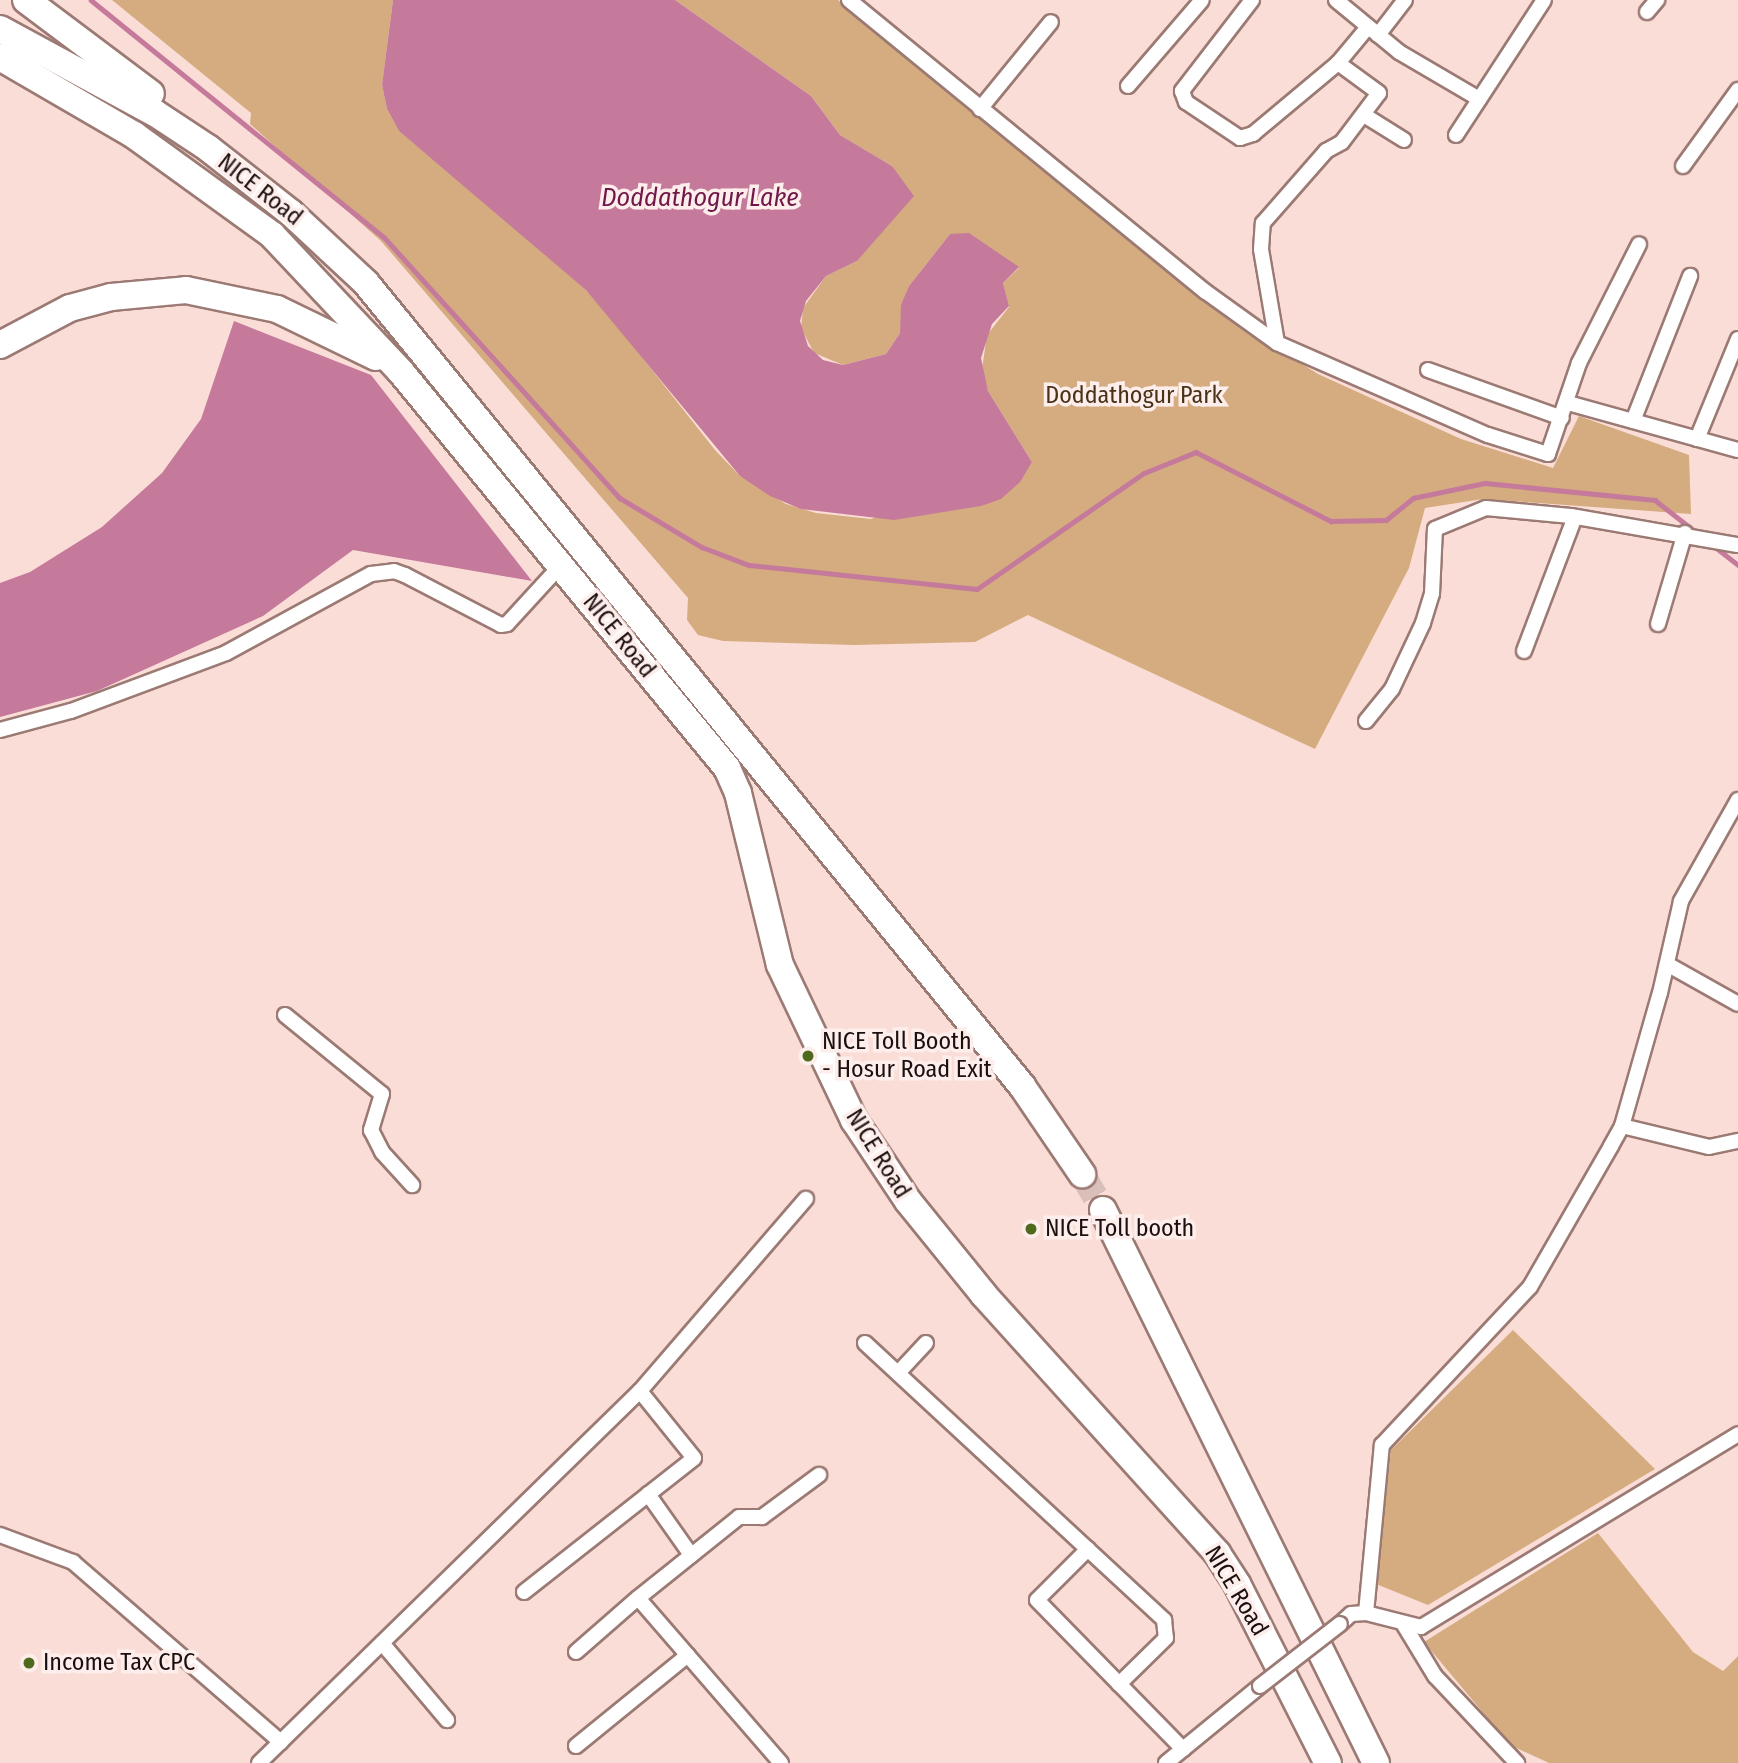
<!DOCTYPE html>
<html>
<head>
<meta charset="utf-8">
<style>
	body { margin:0 }
	#map { position:relative; width:1738px; height:1763px; overflow:hidden; background:#fbddd7; font-family:"Fira Sans Condensed",sans-serif }
	div>[style] { position:absolute }
	.green>* { inset:0; background:#d4ac7f }
	.water>* { inset:0; background:#c57a9c }
	.stream>* { height:4.5px; margin:-2.25px; padding:0 2.25px; transform-origin:2.25px; border-radius:2.25px; background:#c57a9c }
	.motorway-tunnel>* { height:26px; margin-top:-13px; transform-origin:0; background:repeating-linear-gradient(90deg,#dabeb9 0 26px,transparent 0 39px) }
	.roads { filter:drop-shadow(2px 0 #9c7a74) drop-shadow(-2px 0 #9c7a74) drop-shadow(0 2px #9c7a74) drop-shadow(0 -2px #9c7a74) }
	.minor>* { height:14px; margin:-7px; padding:0 7px; transform-origin:7px; border-radius:7px; background:#fff }
	.motorway>* { height:26px; margin:-13px; padding:0 13px; transform-origin:13px; border-radius:13px; background:#fff }
	.bridges { filter:drop-shadow(2px 0 #9c7a74) drop-shadow(-2px 0 #9c7a74) drop-shadow(0 2px #9c7a74) drop-shadow(0 -2px #9c7a74) }
	.minor-bridge>* { height:14px; margin:-7px; padding:0 7px; transform-origin:7px; border-radius:7px; background:#fff }
	.dots>* { width:19px; height:19px; translate:-50% -50%; box-sizing:border-box; border:4px solid #fdeeeb; border-radius:50% }
	span { translate:-50% -50%; white-space:nowrap; text-align:center; line-height:1.15; -webkit-text-stroke:7px #fdeeeb; paint-order:stroke }
	.street-label { font-size:24px; color:#1c100e }
	.park-label { font-size:24px; color:#493217 }
	.poi-label { font-size:24px; color:#1c100e }
	.left { translate:0 -50%; text-align:left }
	.water-label { font-size:26px; color:#711749; font-style:italic }
</style>
</head>
<body>
<div id="map">
	<div class="green">
		<i style="clip-path:polygon(112px 0,393px 0,382px 85px,387px 109px,399px 131px,568px 271px,604px 309px,715px 450px,740px 476px,786px 504px,816px 513px,871px 519px,1032px 462px,988px 391px,982px 369px,987px 335px,1009px 307px,1003px 283px,1019px 268px,950px 234px,909px 286px,900px 333px,886px 354px,843px 365px,814px 353px,801px 328px,803px 308px,826px 276px,857px 261px,892px 166px,840px 135px,811px 96px,675px 0,838px 0,1113px 225px,1260px 338px,1318px 374px,1461px 439px,1553px 468px,1579px 416px,1689px 455px,1691px 514px,1483px 499px,1425px 508px,1409px 568px,1315px 749px,1028px 615px,975px 642px,854px 645px,723px 641px,698px 635px,687px 620px,688px 598px,381px 241px,250px 124px,251px 113px)"></i>
		<i style="clip-path:polygon(1513px 1330px,1655px 1469px,1428px 1605px,1376px 1584px,1391px 1450px)"></i>
		<i style="clip-path:polygon(1598px 1533px,1693px 1652px,1723px 1671px,1738px 1656px,1738px 1763px,1549px 1763px,1510px 1745px,1424px 1642px)"></i>
	</div>
	<div class="water">
		<i style="clip-path:polygon(393px 0,675px 0,811px 96px,840px 135px,892px 166px,914px 196px,857px 261px,826px 276px,806px 301px,800px 321px,808px 346px,823px 360px,843px 365px,886px 354px,900px 333px,901px 305px,909px 286px,950px 234px,969px 233px,1019px 267px,1003px 283px,1009px 306px,992px 324px,981px 358px,988px 391px,1032px 462px,1020px 482px,1001px 499px,981px 506px,894px 520px,801px 509px,770px 496px,740px 476px,586px 290px,399px 131px,387px 109px,382px 85px)"></i>
		<i style="clip-path:polygon(234px 321px,371px 375px,532px 581px,353px 550px,263px 616px,97px 691px,0 717px,0 583px,30px 572px,102px 527px,162px 473px,201px 419px)"></i>
	</div>
	<div class="stream">
		<i style="left:91px;top:0;width:377px;rotate:39deg"></i>
		<i style="left:384px;top:237px;width:352px;rotate:47.9deg"></i>
		<i style="left:620px;top:498px;width:96px;rotate:30.9deg"></i>
		<i style="left:702px;top:547px;width:50px;rotate:21deg"></i>
		<i style="left:749px;top:565px;width:229px;rotate:6deg"></i>
		<i style="left:977px;top:589px;width:203px;rotate:-34.8deg"></i>
		<i style="left:1144px;top:473px;width:56px;rotate:-22deg"></i>
		<i style="left:1196px;top:452px;width:152px;rotate:27.1deg"></i>
		<i style="left:1331px;top:521px;width:55px;rotate:-1deg"></i>
		<i style="left:1386px;top:520px;width:35px;rotate:-39deg"></i>
		<i style="left:1413px;top:498px;width:74px;rotate:-11.8deg"></i>
		<i style="left:1485px;top:483px;width:171px;rotate:5.7deg"></i>
		<i style="left:1655px;top:500px;width:52px;rotate:38deg"></i>
		<i style="left:1714px;top:546px;width:31px;rotate:38deg"></i>
	</div>
	<div class="motorway-tunnel">
		<i style="left:1082px;top:1174px;width:42px;rotate:59.7deg"></i>
	</div>
	<div class="roads">
		<div class="minor">
			<i style="left:849px;top:0;width:461px;rotate:39.3deg"></i>
			<i style="left:1206px;top:292px;width:87px;rotate:35.7deg"></i>
			<i style="left:1277px;top:343px;width:230px;rotate:23.6deg"></i>
			<i style="left:1488px;top:435px;width:63px;rotate:17.6deg"></i>
			<i style="left:1548px;top:454px;width:96px;rotate:-71.2deg"></i>
			<i style="left:1579px;top:363px;width:133px;rotate:-63.2deg"></i>
			<i style="left:1252px;top:0;width:115px;rotate:127.6deg"></i>
			<i style="left:1182px;top:91px;width:12px;rotate:70deg"></i>
			<i style="left:1186px;top:102px;width:65px;rotate:33.7deg"></i>
			<i style="left:1240px;top:138px;width:14px;rotate:-17deg"></i>
			<i style="left:1253px;top:134px;width:111px;rotate:-39.9deg"></i>
			<i style="left:1338px;top:63px;width:47px;rotate:-50.2deg"></i>
			<i style="left:1336px;top:0;width:82px;rotate:39.5deg"></i>
			<i style="left:1399px;top:52px;width:93px;rotate:30.4deg"></i>
			<i style="left:1647px;top:12px;width:16px;rotate:-50deg"></i>
			<i style="left:1378px;top:35px;width:44px;rotate:-52.4deg"></i>
			<i style="left:1128px;top:86px;width:113px;rotate:-49.3deg"></i>
			<i style="left:980px;top:109px;width:112px;rotate:-50.8deg"></i>
			<i style="left:1364px;top:115px;width:47px;rotate:32deg"></i>
			<i style="left:1456px;top:135px;width:161px;rotate:-56.9deg"></i>
			<i style="left:1683px;top:166px;width:94px;rotate:-54.1deg"></i>
			<i style="left:1277px;top:343px;width:95px;rotate:-99.7deg"></i>
			<i style="left:1261px;top:249px;width:26px;rotate:-86deg"></i>
			<i style="left:1263px;top:223px;width:96px;rotate:-48.8deg"></i>
			<i style="left:1326px;top:151px;width:18px;rotate:-29deg"></i>
			<i style="left:1342px;top:142px;width:61px;rotate:-52.9deg"></i>
			<i style="left:1379px;top:93px;width:51px;rotate:-143.8deg"></i>
			<i style="left:1428px;top:370px;width:142px;rotate:19.7deg"></i>
			<i style="left:1568px;top:403px;width:176px;rotate:15.5deg"></i>
			<i style="left:1633px;top:421px;width:156px;rotate:-68.5deg"></i>
			<i style="left:1697px;top:439px;width:108px;rotate:-67.7deg"></i>
			<i style="left:1658px;top:624px;width:95px;rotate:-73.5deg"></i>
			<i style="left:1524px;top:651px;width:143px;rotate:-69.2deg"></i>
			<i style="left:1366px;top:721px;width:41px;rotate:-50.9deg"></i>
			<i style="left:1392px;top:689px;width:73px;rotate:-64.8deg"></i>
			<i style="left:1423px;top:623px;width:30px;rotate:-73deg"></i>
			<i style="left:1432px;top:594px;width:65px;rotate:-87.4deg"></i>
			<i style="left:1435px;top:529px;width:55px;rotate:-22.4deg"></i>
			<i style="left:1486px;top:508px;width:85px;rotate:5.4deg"></i>
			<i style="left:1571px;top:516px;width:169px;rotate:9.9deg"></i>
			<i style="left:0;top:730px;width:73px;rotate:-15deg"></i>
			<i style="left:71px;top:711px;width:165px;rotate:-20.5deg"></i>
			<i style="left:226px;top:653px;width:165px;rotate:-28.6deg"></i>
			<i style="left:371px;top:574px;width:23px;rotate:-7deg"></i>
			<i style="left:394px;top:571px;width:12px;rotate:20deg"></i>
			<i style="left:405px;top:575px;width:108px;rotate:27.5deg"></i>
			<i style="left:501px;top:625px;width:6px;rotate:-9deg"></i>
			<i style="left:507px;top:624px;width:80px;rotate:-47.5deg"></i>
			<i style="left:1667px;top:964px;width:81px;rotate:29.4deg"></i>
			<i style="left:285px;top:1015px;width:125px;rotate:39.2deg"></i>
			<i style="left:382px;top:1094px;width:38px;rotate:107deg"></i>
			<i style="left:371px;top:1130px;width:25px;rotate:63deg"></i>
			<i style="left:382px;top:1152px;width:45px;rotate:47.7deg"></i>
			<i style="left:1622px;top:1126px;width:89px;rotate:13.6deg"></i>
			<i style="left:1709px;top:1147px;width:30px;rotate:-12deg"></i>
			<i style="left:865px;top:1343px;width:408px;rotate:42.8deg"></i>
			<i style="left:1164px;top:1620px;width:18px;rotate:84deg"></i>
			<i style="left:1166px;top:1638px;width:66px;rotate:135.6deg"></i>
			<i style="left:898px;top:1373px;width:41px;rotate:-47deg"></i>
			<i style="left:648px;top:1494px;width:75px;rotate:54.8deg"></i>
			<i style="left:0;top:1535px;width:78px;rotate:20.3deg"></i>
			<i style="left:73px;top:1562px;width:275px;rotate:40.9deg"></i>
			<i style="left:1088px;top:1549px;width:72px;rotate:135deg"></i>
			<i style="left:1037px;top:1600px;width:209px;rotate:45.6deg"></i>
			<i style="left:524px;top:1592px;width:216px;rotate:-38.2deg"></i>
			<i style="left:694px;top:1458px;width:86px;rotate:-128.9deg"></i>
			<i style="left:1366px;top:1613px;width:169px;rotate:-84.6deg"></i>
			<i style="left:1382px;top:1445px;width:216px;rotate:-46.9deg"></i>
			<i style="left:1530px;top:1287px;width:163px;rotate:-60.1deg"></i>
			<i style="left:1611px;top:1146px;width:23px;rotate:-61deg"></i>
			<i style="left:1622px;top:1126px;width:138px;rotate:-74.1deg"></i>
			<i style="left:1660px;top:993px;width:94px;rotate:-77.1deg"></i>
			<i style="left:1681px;top:901px;width:116px;rotate:-60.6deg"></i>
			<i style="left:1340px;top:1624px;width:15px;rotate:-42deg"></i>
			<i style="left:1351px;top:1614px;width:15px;rotate:-4deg"></i>
			<i style="left:1366px;top:1613px;width:57px;rotate:14.3deg"></i>
			<i style="left:1421px;top:1627px;width:371px;rotate:-31.3deg"></i>
			<i style="left:1404px;top:1625px;width:60px;rotate:58.7deg"></i>
			<i style="left:1435px;top:1676px;width:120px;rotate:46.7deg"></i>
			<i style="left:382px;top:1643px;width:101px;rotate:49.8deg"></i>
			<i style="left:576px;top:1652px;width:82px;rotate:-41.1deg"></i>
			<i style="left:576px;top:1746px;width:144px;rotate:-39.1deg"></i>
			<i style="left:259px;top:1763px;width:532px;rotate:-44.32deg"></i>
			<i style="left:640px;top:1391px;width:254px;rotate:-49.2deg"></i>
			<i style="left:781px;top:1763px;width:218px;rotate:-130.9deg"></i>
			<i style="left:638px;top:1598px;width:129px;rotate:-38.7deg"></i>
			<i style="left:739px;top:1517px;width:23px"></i>
			<i style="left:762px;top:1517px;width:71px;rotate:-36.4deg"></i>
			<i style="left:1166px;top:1763px;width:122px;rotate:-39.3deg"></i>
		</div>
		<div class="motorway">
			<i style="left:26px;top:0;width:156px;rotate:36.9deg"></i>
			<i style="left:0;top:29px;width:176px;rotate:28.5deg"></i>
			<i style="left:155px;top:113px;width:64px;rotate:33.4deg"></i>
			<i style="left:208px;top:148px;width:105px;rotate:38.1deg"></i>
			<i style="left:291px;top:213px;width:103px;rotate:43deg"></i>
			<i style="left:366px;top:283px;width:1037px;rotate:50.75deg"></i>
			<i style="left:1022px;top:1086px;width:107px;rotate:55.7deg"></i>
			<i style="left:0;top:57px;width:155px;rotate:30.2deg"></i>
			<i style="left:134px;top:135px;width:170px;rotate:35.9deg"></i>
			<i style="left:272px;top:235px;width:188px;rotate:46.7deg"></i>
			<i style="left:401px;top:372px;width:513px;rotate:50.54deg"></i>
			<i style="left:727px;top:768px;width:27px;rotate:66deg"></i>
			<i style="left:738px;top:793px;width:177px;rotate:76.3deg"></i>
			<i style="left:780px;top:965px;width:172px;rotate:64.5deg"></i>
			<i style="left:854px;top:1120px;width:97px;rotate:56.3deg"></i>
			<i style="left:908px;top:1201px;width:121px;rotate:51deg"></i>
			<i style="left:984px;top:1295px;width:348px;rotate:47.9deg"></i>
			<i style="left:1217px;top:1553px;width:37px;rotate:57deg"></i>
			<i style="left:1237px;top:1584px;width:201px;rotate:63.1deg"></i>
			<i style="left:0;top:345px;width:79px;rotate:-27.9deg"></i>
			<i style="left:70px;top:308px;width:42px;rotate:-15deg"></i>
			<i style="left:111px;top:297px;width:75px;rotate:-5.3deg"></i>
			<i style="left:186px;top:290px;width:93px;rotate:11.8deg"></i>
			<i style="left:277px;top:309px;width:110px;rotate:25.9deg"></i>
			<i style="left:1103px;top:1210px;width:617px;rotate:63.73deg"></i>
		</div>
	</div>
	<div class="bridges">
		<div class="minor-bridge">
			<i style="left:1260px;top:1686px;width:101px;rotate:-37.8deg"></i>
		</div>
	</div>
	<div class="dots">
		<i style="left:808px;top:1056px;background:#4f6a1d"></i>
		<i style="left:1031px;top:1229px;background:#4f6a1d"></i>
		<i style="left:29px;top:1663px;background:#4f6a1d"></i>
	</div>
	<div class="street-label">
		<span style="left:260px;top:190px;rotate:38deg">NICE Road</span>
		<span style="left:619px;top:636px;rotate:51deg">NICE Road</span>
		<span style="left:878px;top:1154px;rotate:58deg">NICE Road</span>
		<span style="left:1236px;top:1591px;rotate:59deg">NICE Road</span>
	</div>
	<div class="park-label">
		<span style="left:1134px;top:396px">Doddathogur Park</span>
	</div>
	<div class="poi-label">
		<span class="left" style="left:822px;top:1056px">NICE Toll Booth<br>- Hosur Road Exit</span>
		<span class="left" style="left:1045px;top:1229px">NICE Toll booth</span>
		<span class="left" style="left:43px;top:1663px">Income Tax CPC</span>
	</div>
	<div class="water-label">
		<span style="left:700px;top:198px">Doddathogur Lake</span>
	</div>
</div>
</body>
</html>
